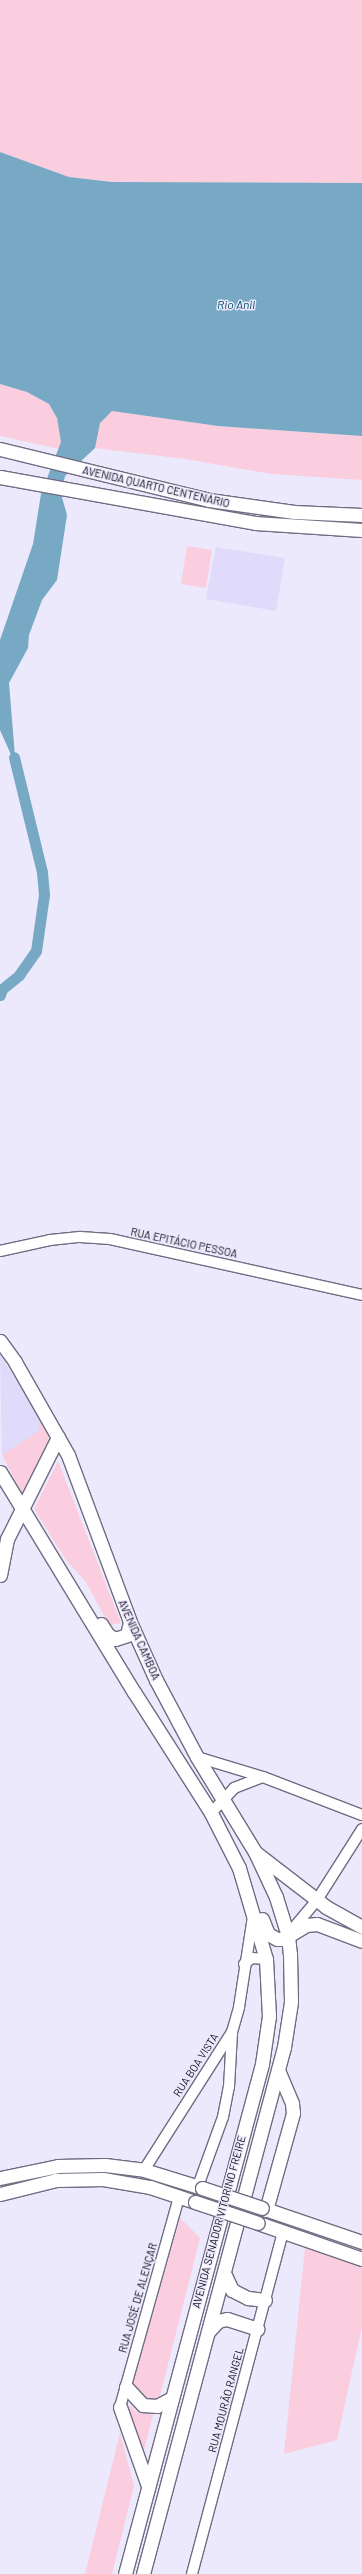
<!DOCTYPE html>
<html>
<head>
<meta charset="utf-8">
<style>
	body { margin:0 }
	#map { position:relative; width:362px; height:2574px; overflow:hidden; background:#ece9fd; font-family:Barlow,sans-serif }
	div>[style] { position:absolute }
	.built>* { inset:0; background:#e0dbfb }
	.green>* { inset:0; background:#facddf }
	.water>* { inset:0; background:#77a9c5 }
	.canal>* { height:11px; margin:-5.5px; padding:0 5.5px; transform-origin:5.5px; border-radius:5.5px; background:#77a9c5 }
	.roads { filter:drop-shadow(1px 0 #706c82) drop-shadow(-1px 0 #706c82) drop-shadow(0 1px #706c82) drop-shadow(0 -1px #706c82) }
	.minor>* { height:10px; margin:-5px; padding:0 5px; transform-origin:5px; border-radius:5px; background:#fff }
	.major>* { height:13px; margin:-6.5px; padding:0 6.5px; transform-origin:6.5px; border-radius:6.5px; background:#fff }
	.bridges { filter:drop-shadow(1px 0 #706c82) drop-shadow(-1px 0 #706c82) drop-shadow(0 1px #706c82) drop-shadow(0 -1px #706c82) }
	.major-bridge>* { height:13px; margin:-6.5px; padding:0 6.5px; transform-origin:6.5px; border-radius:6.5px; background:#fff }
	span { translate:-50% -50%; white-space:nowrap; text-align:center; line-height:1.15; -webkit-text-stroke:3px #ece9fd; paint-order:stroke }
	.street-label { font-size:11px; color:#100e16 }
	.water-label { font-size:12px; color:#034a66; font-style:italic }
</style>
</head>
<body>
<div id="map">
	<div class="built">
		<i style="clip-path:polygon(216px 547px,285px 558px,276px 611px,206px 599px)"></i>
		<i style="clip-path:polygon(0 1355px,39px 1415px,40px 1431px,2px 1455px)"></i>
	</div>
	<div class="green">
		<i style="clip-path:polygon(0 0,362px 0,362px 183px,112px 182px,69px 177px,0 152px)"></i>
		<i style="clip-path:polygon(0 384px,27px 392px,49px 404px,57px 418px,61px 442px,59px 449px,0 436px)"></i>
		<i style="clip-path:polygon(112px 411px,218px 426px,362px 436px,362px 480px,272px 474px,185px 459px,95px 448px,100px 422px)"></i>
		<i style="clip-path:polygon(187px 546px,212px 550px,206px 588px,181px 584px)"></i>
		<i style="clip-path:polygon(39px 1415px,48px 1432px,49px 1441px,23px 1496px,2px 1455px,39px 1431px)"></i>
		<i style="clip-path:polygon(58px 1461px,121px 1623px,109px 1625px,86px 1582px,66px 1560px,34px 1509px)"></i>
		<i style="clip-path:polygon(180px 2218px,200px 2238px,160px 2396px,146px 2403px,132px 2386px)"></i>
		<i style="clip-path:polygon(305px 2248px,362px 2267px,362px 2326px,337px 2440px,284px 2454px)"></i>
		<i style="clip-path:polygon(130px 2405px,136px 2412px,153px 2415px,143px 2454px,128px 2414px)"></i>
		<i style="clip-path:polygon(120px 2433px,134px 2486px,112px 2574px,85px 2574px)"></i>
	</div>
	<div class="water">
		<i style="clip-path:polygon(0 152px,69px 177px,112px 182px,362px 183px,362px 436px,218px 426px,112px 411px,100px 423px,95px 448px,65px 476px,61px 494px,67px 515px,57px 580px,42px 600px,29px 635px,28px 648px,9px 683px,15px 756px,12px 757px,0 730px,0 640px,33px 544px,41px 494px,61px 442px,57px 418px,49px 404px,27px 392px,0 384px)"></i>
	</div>
	<div class="canal">
		<i style="left:0;top:995px;width:6px;rotate:-72deg"></i>
		<i style="left:2px;top:989px;width:22px;rotate:-39deg"></i>
		<i style="left:19px;top:975px;width:29px;rotate:-55deg"></i>
		<i style="left:36px;top:951px;width:57px;rotate:-81.9deg"></i>
		<i style="left:44px;top:895px;width:23px;rotate:-95deg"></i>
		<i style="left:42px;top:872px;width:118px;rotate:-103.7deg"></i>
	</div>
	<div class="roads">
		<div class="minor">
			<i style="left:0;top:1251px;width:51px;rotate:-12.4deg"></i>
			<i style="left:50px;top:1240px;width:30px;rotate:-6deg"></i>
			<i style="left:80px;top:1237px;width:30px;rotate:4deg"></i>
			<i style="left:110px;top:1239px;width:258px;rotate:12.5deg"></i>
			<i style="left:197px;top:1757px;width:69px;rotate:16.9deg"></i>
			<i style="left:263px;top:1777px;width:106px;rotate:21deg"></i>
			<i style="left:211px;top:1813px;width:34px;rotate:-47deg"></i>
			<i style="left:234px;top:1788px;width:31px;rotate:-21deg"></i>
			<i style="left:291px;top:1931px;width:40px;rotate:-50deg"></i>
			<i style="left:317px;top:1900px;width:84px;rotate:-57.6deg"></i>
			<i style="left:244px;top:1964px;width:10px;rotate:-37deg"></i>
			<i style="left:252px;top:1958px;width:14px;rotate:4deg"></i>
			<i style="left:144px;top:2170px;width:164px;rotate:-57.5deg"></i>
			<i style="left:232px;top:2032px;width:26px;rotate:-74deg"></i>
			<i style="left:239px;top:2007px;width:91px;rotate:-81.2deg"></i>
			<i style="left:198px;top:2186px;width:73px;rotate:-70.1deg"></i>
			<i style="left:223px;top:2117px;width:31px;rotate:-79deg"></i>
			<i style="left:229px;top:2087px;width:54px;rotate:-86.8deg"></i>
			<i style="left:120px;top:2407px;width:218px;rotate:-74.3deg"></i>
			<i style="left:192px;top:2574px;width:354px;rotate:-75.1deg"></i>
		</div>
		<div class="major">
			<i style="left:0;top:449px;width:215px;rotate:13.7deg"></i>
			<i style="left:209px;top:500px;width:86px;rotate:8deg"></i>
			<i style="left:294px;top:512px;width:68px;rotate:2.5deg"></i>
			<i style="left:0;top:477px;width:259px;rotate:10.2deg"></i>
			<i style="left:255px;top:523px;width:107px;rotate:3.7deg"></i>
			<i style="left:0;top:1341px;width:26px;rotate:54deg"></i>
			<i style="left:15px;top:1362px;width:107px;rotate:60.3deg"></i>
			<i style="left:68px;top:1455px;width:178px;rotate:69.6deg"></i>
			<i style="left:130px;top:1622px;width:64px;rotate:65.9deg"></i>
			<i style="left:156px;top:1680px;width:87px;rotate:62deg"></i>
			<i style="left:197px;top:1757px;width:111px;rotate:58.6deg"></i>
			<i style="left:255px;top:1852px;width:50px;rotate:65deg"></i>
			<i style="left:276px;top:1897px;width:41px;rotate:72.9deg"></i>
			<i style="left:288px;top:1936px;width:18px;rotate:84deg"></i>
			<i style="left:290px;top:1954px;width:48px;rotate:88.8deg"></i>
			<i style="left:291px;top:2002px;width:46px;rotate:98.8deg"></i>
			<i style="left:284px;top:2047px;width:546px;rotate:104.98deg"></i>
			<i style="left:0;top:1472px;width:258px;rotate:58.7deg"></i>
			<i style="left:134px;top:1692px;width:143px;rotate:57.5deg"></i>
			<i style="left:211px;top:1813px;width:62px;rotate:63deg"></i>
			<i style="left:239px;top:1868px;width:95px;rotate:73.5deg"></i>
			<i style="left:266px;top:1959px;width:57px;rotate:87deg"></i>
			<i style="left:269px;top:2016px;width:49px;rotate:98.3deg"></i>
			<i style="left:262px;top:2064px;width:528px;rotate:105.04deg"></i>
			<i style="left:0;top:1575px;width:37px;rotate:-79deg"></i>
			<i style="left:7px;top:1539px;width:114px;rotate:-63.4deg"></i>
			<i style="left:101px;top:1624px;width:13px;rotate:58deg"></i>
			<i style="left:108px;top:1635px;width:8px;rotate:30deg"></i>
			<i style="left:115px;top:1639px;width:13px;rotate:-18deg"></i>
			<i style="left:127px;top:1635px;width:13px;rotate:-77deg"></i>
			<i style="left:256px;top:1853px;width:88px;rotate:37.6deg"></i>
			<i style="left:326px;top:1907px;width:41px;rotate:29.1deg"></i>
			<i style="left:262px;top:1919px;width:16px;rotate:68deg"></i>
			<i style="left:268px;top:1934px;width:10px;rotate:29deg"></i>
			<i style="left:277px;top:1939px;width:6px"></i>
			<i style="left:283px;top:1939px;width:27px;rotate:-31deg"></i>
			<i style="left:306px;top:1925px;width:11px;rotate:-5deg"></i>
			<i style="left:317px;top:1924px;width:48px;rotate:20.7deg"></i>
			<i style="left:0;top:2178px;width:59px;rotate:-11.7deg"></i>
			<i style="left:58px;top:2166px;width:47px;rotate:-1.2deg"></i>
			<i style="left:105px;top:2165px;width:39px;rotate:7deg"></i>
			<i style="left:144px;top:2170px;width:61px;rotate:17.2deg"></i>
			<i style="left:0;top:2194px;width:58px;rotate:-14deg"></i>
			<i style="left:56px;top:2180px;width:47px;rotate:-1.2deg"></i>
			<i style="left:103px;top:2179px;width:48px;rotate:9.7deg"></i>
			<i style="left:150px;top:2187px;width:47px;rotate:18.4deg"></i>
			<i style="left:262px;top:2208px;width:106px;rotate:18.8deg"></i>
			<i style="left:266px;top:2210px;width:101px;rotate:-74.4deg"></i>
			<i style="left:293px;top:2113px;width:10px;rotate:-96deg"></i>
			<i style="left:292px;top:2103px;width:36px;rotate:-113deg"></i>
			<i style="left:258px;top:2223px;width:110px;rotate:19.1deg"></i>
			<i style="left:224px;top:2273px;width:19px;rotate:65deg"></i>
			<i style="left:232px;top:2290px;width:18px;rotate:27deg"></i>
			<i style="left:248px;top:2298px;width:17px;rotate:7deg"></i>
			<i style="left:208px;top:2332px;width:15px;rotate:-48deg"></i>
			<i style="left:218px;top:2321px;width:9px;rotate:-13deg"></i>
			<i style="left:227px;top:2319px;width:32px;rotate:18deg"></i>
			<i style="left:126px;top:2387px;width:25px;rotate:47deg"></i>
			<i style="left:143px;top:2405px;width:14px;rotate:4deg"></i>
			<i style="left:157px;top:2406px;width:17px;rotate:-28deg"></i>
			<i style="left:120px;top:2407px;width:84px;rotate:70.5deg"></i>
		</div>
	</div>
	<div class="bridges">
		<div class="major-bridge">
			<i style="left:202px;top:2188px;width:63px;rotate:18.4deg"></i>
			<i style="left:195px;top:2202px;width:66px;rotate:18.4deg"></i>
		</div>
	</div>
	<div class="street-label">
		<span style="left:156px;top:487px;rotate:13deg">AVENIDA QUARTO CENTENÁRIO</span>
		<span style="left:184px;top:1243px;rotate:12deg">RUA EPITÁCIO PESSOA</span>
		<span style="left:139px;top:1640px;rotate:66deg">AVENIDA CAMBOA</span>
		<span style="left:196px;top:2065px;rotate:-57deg">RUA BOA VISTA</span>
		<span style="left:219px;top:2222px;rotate:-75deg">AVENIDA SENADOR VITORINO FREIRE</span>
		<span style="left:138px;top:2298px;rotate:-74deg">RUA JOSÉ DE ALENÇAR</span>
		<span style="left:226px;top:2400px;rotate:-75deg">RUA MOURÃO RANGEL</span>
	</div>
	<div class="water-label">
		<span style="left:236px;top:305px">Rio Anil</span>
	</div>
</div>
</body>
</html>
